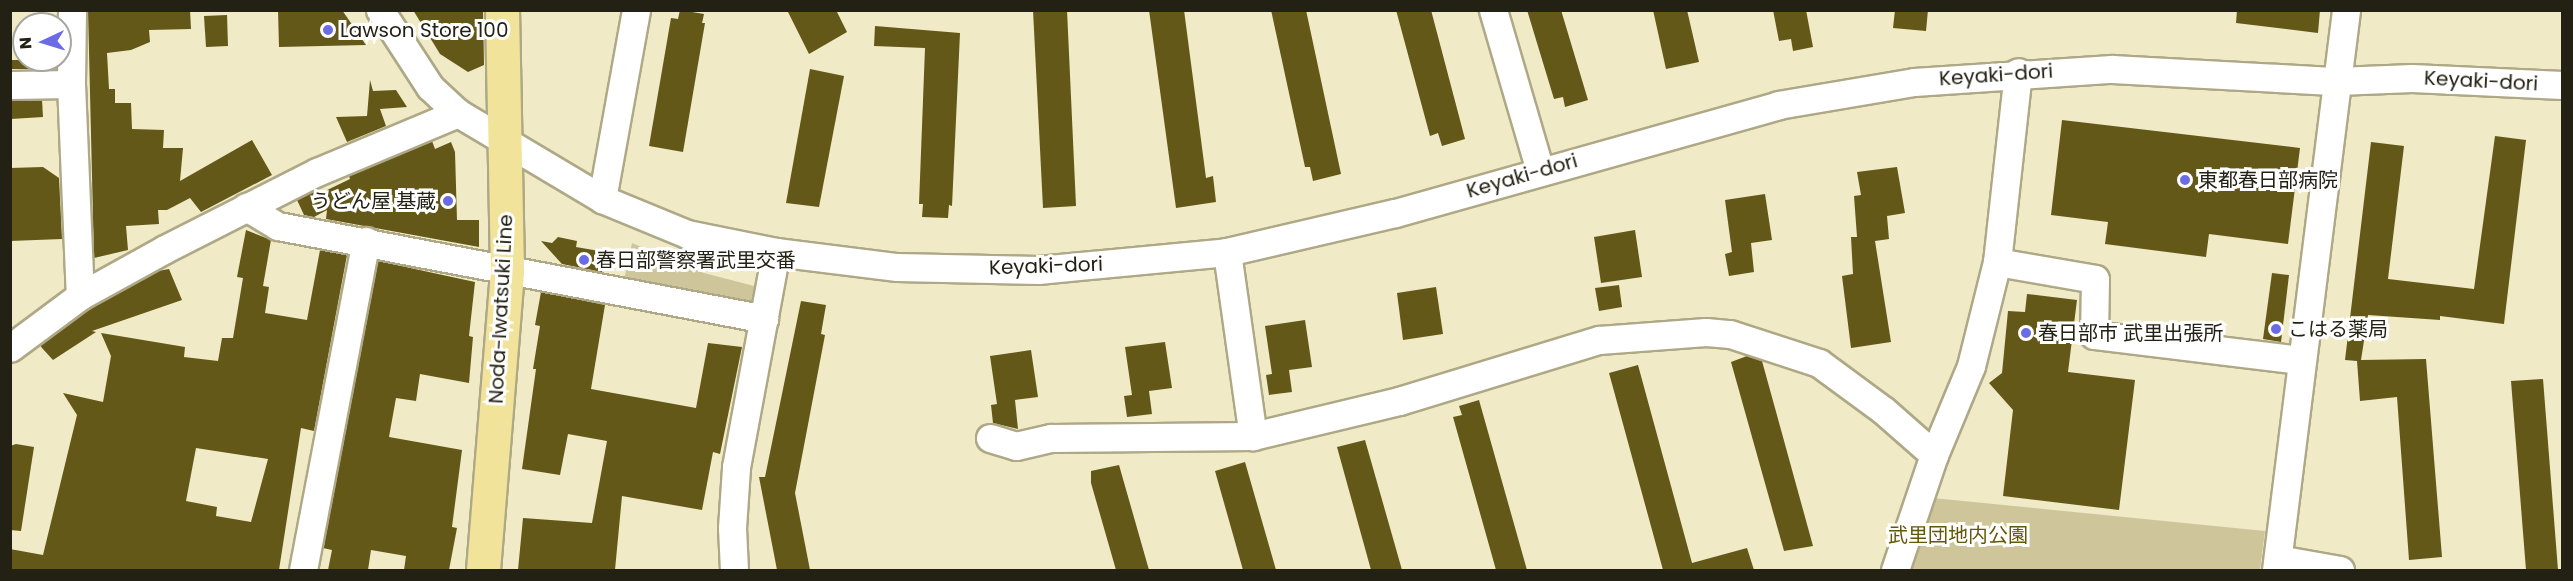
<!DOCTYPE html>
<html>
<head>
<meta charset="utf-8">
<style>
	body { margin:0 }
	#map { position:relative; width:2573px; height:581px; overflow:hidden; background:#f0eac6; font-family:Poppins,"Noto Sans JP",sans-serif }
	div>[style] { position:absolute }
	.green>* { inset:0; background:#cec69a }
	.building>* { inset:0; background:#635817 }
	.roads { filter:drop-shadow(2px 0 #aea886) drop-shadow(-2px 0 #aea886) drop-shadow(0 2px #aea886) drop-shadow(0 -2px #aea886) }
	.minor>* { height:27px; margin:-13.5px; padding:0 13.5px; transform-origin:13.5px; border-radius:13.5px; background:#fff }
	.major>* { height:33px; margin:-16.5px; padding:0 16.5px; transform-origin:16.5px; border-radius:16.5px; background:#f1e39a }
	.dots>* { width:16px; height:16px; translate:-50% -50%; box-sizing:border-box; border:3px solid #fff; border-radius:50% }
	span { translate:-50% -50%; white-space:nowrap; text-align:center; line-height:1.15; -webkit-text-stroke:6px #fff; paint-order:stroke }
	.poi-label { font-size:20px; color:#232114 }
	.left { translate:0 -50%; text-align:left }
	.right { translate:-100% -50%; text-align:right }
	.street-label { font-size:20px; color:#232114 }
	.park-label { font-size:20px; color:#645709 }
	.frame { position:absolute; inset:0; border:12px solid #232114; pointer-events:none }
	.north { position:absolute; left:12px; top:12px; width:60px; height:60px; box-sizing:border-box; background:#fff; border:2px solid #a7a6a1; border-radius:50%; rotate:266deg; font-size:16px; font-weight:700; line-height:24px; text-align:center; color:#232114 }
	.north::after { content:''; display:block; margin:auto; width:21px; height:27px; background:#6a6be5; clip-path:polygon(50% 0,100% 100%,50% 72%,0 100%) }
</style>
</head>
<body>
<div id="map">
	<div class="green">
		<i style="clip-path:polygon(632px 243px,704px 273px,758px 287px,754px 306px,624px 280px)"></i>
		<i style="clip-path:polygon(1933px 498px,2265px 531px,2260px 570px,1906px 570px)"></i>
	</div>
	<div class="building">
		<i style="clip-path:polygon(88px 10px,190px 10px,191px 29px,149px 30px,150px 42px,131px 50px,107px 53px,109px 89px,115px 89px,115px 103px,131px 103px,132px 129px,164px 130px,163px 148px,183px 148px,180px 181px,252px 140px,272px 175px,201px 212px,190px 198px,167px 210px,158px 210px,159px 224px,126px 226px,128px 250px,94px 258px)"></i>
		<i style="clip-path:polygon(278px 10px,342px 10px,366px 45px,279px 47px)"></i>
		<i style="clip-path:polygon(413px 10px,483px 10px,484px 65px,468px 72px,440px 54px)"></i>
		<i style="clip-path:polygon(680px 10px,704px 14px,702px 23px,705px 23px,683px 152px,649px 146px,671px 18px,678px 19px)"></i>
		<i style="clip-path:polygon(787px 10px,836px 10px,847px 32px,809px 54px)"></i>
		<i style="clip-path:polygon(1033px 10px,1067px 10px,1076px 206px,1043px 208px)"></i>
		<i style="clip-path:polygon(1149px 10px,1184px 10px,1206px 178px,1213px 176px,1216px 202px,1176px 208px)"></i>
		<i style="clip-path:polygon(1271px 10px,1306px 10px,1341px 174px,1313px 181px,1310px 167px,1305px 167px)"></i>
		<i style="clip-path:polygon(1396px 10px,1431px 10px,1465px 139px,1442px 146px,1438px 133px,1430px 136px)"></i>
		<i style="clip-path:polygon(1527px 10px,1561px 10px,1588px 100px,1565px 107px,1563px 97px,1554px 99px)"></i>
		<i style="clip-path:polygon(1653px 10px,1687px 10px,1699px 62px,1666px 69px)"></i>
		<i style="clip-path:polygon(1773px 10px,1806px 10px,1813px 47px,1793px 51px,1791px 39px,1779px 41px)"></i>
		<i style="clip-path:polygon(1895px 10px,1928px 10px,1926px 31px,1893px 28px)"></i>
		<i style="clip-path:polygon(2237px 10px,2320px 10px,2318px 33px,2236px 23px)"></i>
		<i style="clip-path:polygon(227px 15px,228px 46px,206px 47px,204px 16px)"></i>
		<i style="clip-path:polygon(875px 26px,960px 33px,952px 206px,949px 205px,948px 218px,922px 217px,923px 204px,919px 204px,925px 48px,874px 46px)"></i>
		<i style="clip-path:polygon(10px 60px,39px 60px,40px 69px,10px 69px)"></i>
		<i style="clip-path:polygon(810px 69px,844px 76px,819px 207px,786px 203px)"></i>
		<i style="clip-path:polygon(370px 80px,373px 91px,396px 90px,407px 107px,380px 109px,386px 126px,347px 142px,336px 117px,367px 116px)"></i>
		<i style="clip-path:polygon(42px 100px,43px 117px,11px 119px,10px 101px)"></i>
		<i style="clip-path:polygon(2062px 120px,2300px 148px,2288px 244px,2209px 234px,2206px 257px,2105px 244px,2108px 222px,2051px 215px)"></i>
		<i style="clip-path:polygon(2495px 136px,2526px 140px,2504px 324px,2440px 316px,2440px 320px,2368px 315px,2361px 360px,2426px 359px,2442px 557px,2409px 560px,2397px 397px,2360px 401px,2357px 361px,2345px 360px,2371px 142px,2404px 146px,2388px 279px,2474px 289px)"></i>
		<i style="clip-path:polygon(432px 141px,435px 149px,451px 142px,455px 152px,457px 220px,479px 220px,479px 247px,326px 219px,327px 210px,314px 217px,304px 215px,297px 200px,317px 190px,319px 194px,350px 179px,349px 176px)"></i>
		<i style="clip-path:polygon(43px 167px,59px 178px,62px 239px,10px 241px,10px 168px)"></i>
		<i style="clip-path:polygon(1897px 167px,1905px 213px,1887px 216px,1889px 239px,1875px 241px,1891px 342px,1851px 348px,1842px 276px,1853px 274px,1851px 237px,1857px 237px,1854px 196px,1861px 195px,1857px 172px)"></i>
		<i style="clip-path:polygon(1765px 194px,1772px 240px,1751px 243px,1754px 272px,1729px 276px,1725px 254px,1732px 252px,1725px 200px)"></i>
		<i style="clip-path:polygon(evenodd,246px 230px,271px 240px,263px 286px,269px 287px,265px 313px,307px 320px,320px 250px,347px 255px,314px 431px,301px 428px,279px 570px,10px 570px,10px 549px,43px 555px,77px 415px,63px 393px,103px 402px,111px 356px,101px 333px,185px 347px,184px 357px,218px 361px,222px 338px,233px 338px,243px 278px,237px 277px,246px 230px,196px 448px,268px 459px,251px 522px,216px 516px,217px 507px,186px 501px,196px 448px)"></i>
		<i style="clip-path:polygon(1635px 230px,1642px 277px,1601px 283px,1594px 237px)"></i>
		<i style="clip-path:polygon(558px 237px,577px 241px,576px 247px,605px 252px,602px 272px,562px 264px,541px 241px,552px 243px)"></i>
		<i style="clip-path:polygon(378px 261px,475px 282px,469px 336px,473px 337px,469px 383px,420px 374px,416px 401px,396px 398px,389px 437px,462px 450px,452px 527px,457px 528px,449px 570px,404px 570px,406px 556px,371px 550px,368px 570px,328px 570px,332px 550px,323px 548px)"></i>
		<i style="clip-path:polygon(169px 269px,182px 300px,92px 331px,96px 332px,53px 360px,42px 348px,40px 345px,92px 307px,158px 271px)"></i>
		<i style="clip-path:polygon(2272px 273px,2289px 275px,2281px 342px,2263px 339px)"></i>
		<i style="clip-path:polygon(1619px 285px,1622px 307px,1599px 311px,1595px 288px)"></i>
		<i style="clip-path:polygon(1436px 287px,1443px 334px,1403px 340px,1397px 293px)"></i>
		<i style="clip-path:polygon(541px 292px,605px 305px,591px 389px,696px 408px,708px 343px,742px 347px,720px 454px,713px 452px,702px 510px,622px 496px,615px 570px,518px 570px,523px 518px,592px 523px,607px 441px,568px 434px,560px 475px,522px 469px,536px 369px,533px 369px,540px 326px,535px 325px)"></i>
		<i style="clip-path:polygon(2027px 294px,2077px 300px,2068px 372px,2135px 380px,2119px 510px,2003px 496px,2013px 410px,1989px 383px,2002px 373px,2008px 311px,2025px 312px)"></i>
		<i style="clip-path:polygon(801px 301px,826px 305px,821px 334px,825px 335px,795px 493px,810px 570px,777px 570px,759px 477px,765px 477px)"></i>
		<i style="clip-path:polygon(1305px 320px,1312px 367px,1289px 370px,1292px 392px,1269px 395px,1266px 375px,1272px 374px,1265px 326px)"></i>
		<i style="clip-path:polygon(1165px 342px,1172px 388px,1149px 391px,1152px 414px,1127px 417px,1124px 396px,1132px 395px,1125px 347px)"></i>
		<i style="clip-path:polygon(1031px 350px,1038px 397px,1015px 400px,1018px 429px,993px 423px,991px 405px,997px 404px,990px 356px)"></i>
		<i style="clip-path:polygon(1747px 356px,1762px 361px,1813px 546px,1784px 551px,1731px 362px)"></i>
		<i style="clip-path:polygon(1638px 365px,1692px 563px,1747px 548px,1754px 570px,1663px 570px,1609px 373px)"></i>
		<i style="clip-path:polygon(2543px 379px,2558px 570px,2526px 570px,2511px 381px)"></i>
		<i style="clip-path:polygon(1479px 400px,1527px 570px,1496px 570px,1453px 417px,1462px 415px,1459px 406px)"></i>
		<i style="clip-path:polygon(1365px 440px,1402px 570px,1371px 570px,1337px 447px)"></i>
		<i style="clip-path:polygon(16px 444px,34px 447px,21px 531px,10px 530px,10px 446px)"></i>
		<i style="clip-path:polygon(1245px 462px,1276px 570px,1243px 570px,1215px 471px)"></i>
		<i style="clip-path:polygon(1119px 465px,1149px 570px,1116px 570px,1091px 483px,1091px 471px)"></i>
	</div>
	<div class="roads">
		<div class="minor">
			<i style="left:72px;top:10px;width:74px;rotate:90.8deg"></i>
			<i style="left:71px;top:84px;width:212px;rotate:87.6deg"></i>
			<i style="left:380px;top:10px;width:92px;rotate:57deg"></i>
			<i style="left:430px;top:87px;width:38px;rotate:43deg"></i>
			<i style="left:458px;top:113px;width:168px;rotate:30.8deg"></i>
			<i style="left:602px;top:199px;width:92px;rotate:22.4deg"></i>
			<i style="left:687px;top:234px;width:91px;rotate:11.4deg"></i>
			<i style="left:776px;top:252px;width:122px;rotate:7.1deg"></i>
			<i style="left:897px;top:267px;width:141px;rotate:1.2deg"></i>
			<i style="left:1038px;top:270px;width:190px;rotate:-5.4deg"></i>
			<i style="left:1227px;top:252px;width:172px;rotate:-13.1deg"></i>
			<i style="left:1395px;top:213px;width:398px;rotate:-15.7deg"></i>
			<i style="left:1778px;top:105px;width:138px;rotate:-9.6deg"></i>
			<i style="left:1914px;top:82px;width:198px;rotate:-3.8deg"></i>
			<i style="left:2112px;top:69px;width:225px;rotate:3.1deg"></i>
			<i style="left:2337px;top:81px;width:75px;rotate:-2.3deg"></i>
			<i style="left:2412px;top:78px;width:150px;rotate:2.7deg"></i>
			<i style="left:1493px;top:10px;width:168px;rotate:73.7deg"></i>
			<i style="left:10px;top:85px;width:61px;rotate:-0.9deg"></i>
			<i style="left:602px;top:199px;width:192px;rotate:-79.8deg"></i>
			<i style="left:246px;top:207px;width:37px;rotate:31deg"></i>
			<i style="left:278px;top:226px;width:495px;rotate:10.8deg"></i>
			<i style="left:1227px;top:252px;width:186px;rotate:82deg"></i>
			<i style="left:1997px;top:262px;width:99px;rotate:9.8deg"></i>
			<i style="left:2095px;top:279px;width:56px;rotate:91deg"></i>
			<i style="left:2094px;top:335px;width:209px;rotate:6.9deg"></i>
			<i style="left:10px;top:348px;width:87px;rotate:-36.6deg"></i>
			<i style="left:80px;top:296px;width:97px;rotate:-28.9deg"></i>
			<i style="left:165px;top:249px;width:170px;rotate:-26.9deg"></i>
			<i style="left:317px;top:172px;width:153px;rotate:-22.7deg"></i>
			<i style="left:990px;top:438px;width:27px;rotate:17deg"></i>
			<i style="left:1016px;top:446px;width:36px;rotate:-13deg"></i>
			<i style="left:1051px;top:438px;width:202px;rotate:-0.6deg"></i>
			<i style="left:1253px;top:436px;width:150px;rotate:-13.5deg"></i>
			<i style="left:1399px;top:401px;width:209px;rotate:-17deg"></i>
			<i style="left:1599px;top:340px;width:107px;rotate:-4.3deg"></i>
			<i style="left:1706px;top:332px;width:24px;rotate:5deg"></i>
			<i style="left:1730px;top:334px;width:94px;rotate:18deg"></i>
			<i style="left:1819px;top:363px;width:79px;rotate:36.3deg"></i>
			<i style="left:1883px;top:410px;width:68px;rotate:41.4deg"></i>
			<i style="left:2278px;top:559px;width:63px;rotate:10.1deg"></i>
			<i style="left:303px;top:570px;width:335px;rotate:-79.2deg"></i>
			<i style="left:734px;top:570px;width:42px;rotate:-92.7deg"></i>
			<i style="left:732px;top:528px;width:61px;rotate:-86.2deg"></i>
			<i style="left:736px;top:467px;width:219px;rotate:-79.5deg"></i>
			<i style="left:1895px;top:570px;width:121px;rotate:-71.3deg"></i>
			<i style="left:1934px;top:455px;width:96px;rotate:-67.4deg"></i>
			<i style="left:1971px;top:366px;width:107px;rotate:-76deg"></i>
			<i style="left:1997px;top:262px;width:191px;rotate:-83.7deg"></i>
			<i style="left:2276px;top:570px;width:564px;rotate:-82.87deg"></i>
		</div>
		<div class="major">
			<i style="left:483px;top:570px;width:301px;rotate:-85.4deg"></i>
			<i style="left:507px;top:270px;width:260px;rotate:-91.1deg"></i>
		</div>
	</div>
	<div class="dots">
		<i style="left:328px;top:30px;background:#6a6be5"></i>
		<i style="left:2185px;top:180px;background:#6a6be5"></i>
		<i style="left:448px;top:201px;background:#6a6be5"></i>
		<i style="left:584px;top:260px;background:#6a6be5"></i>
		<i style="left:2276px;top:329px;background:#6a6be5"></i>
		<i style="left:2026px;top:333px;background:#6a6be5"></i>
	</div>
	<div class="poi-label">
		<span class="left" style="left:340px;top:30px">Lawson Store 100</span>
		<span class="left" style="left:2198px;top:180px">東都春日部病院</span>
		<span class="right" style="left:436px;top:201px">うどん屋 基蔵</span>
		<span class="left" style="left:596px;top:260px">春日部警察署武里交番</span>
		<span class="left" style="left:2288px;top:329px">こはる薬局</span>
		<span class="left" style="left:2038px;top:333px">春日部市 武里出張所</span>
	</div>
	<div class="street-label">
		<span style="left:1996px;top:75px;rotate:-4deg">Keyaki-dori</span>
		<span style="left:2481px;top:81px;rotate:3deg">Keyaki-dori</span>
		<span style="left:1522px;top:176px;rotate:-16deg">Keyaki-dori</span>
		<span style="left:1046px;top:266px;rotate:-2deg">Keyaki-dori</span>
		<span style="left:501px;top:309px;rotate:-87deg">Noda-Iwatsuki Line</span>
	</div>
	<div class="park-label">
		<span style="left:1958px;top:535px">武里団地内公園</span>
	</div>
	<div class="frame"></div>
	<div class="north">N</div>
</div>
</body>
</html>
